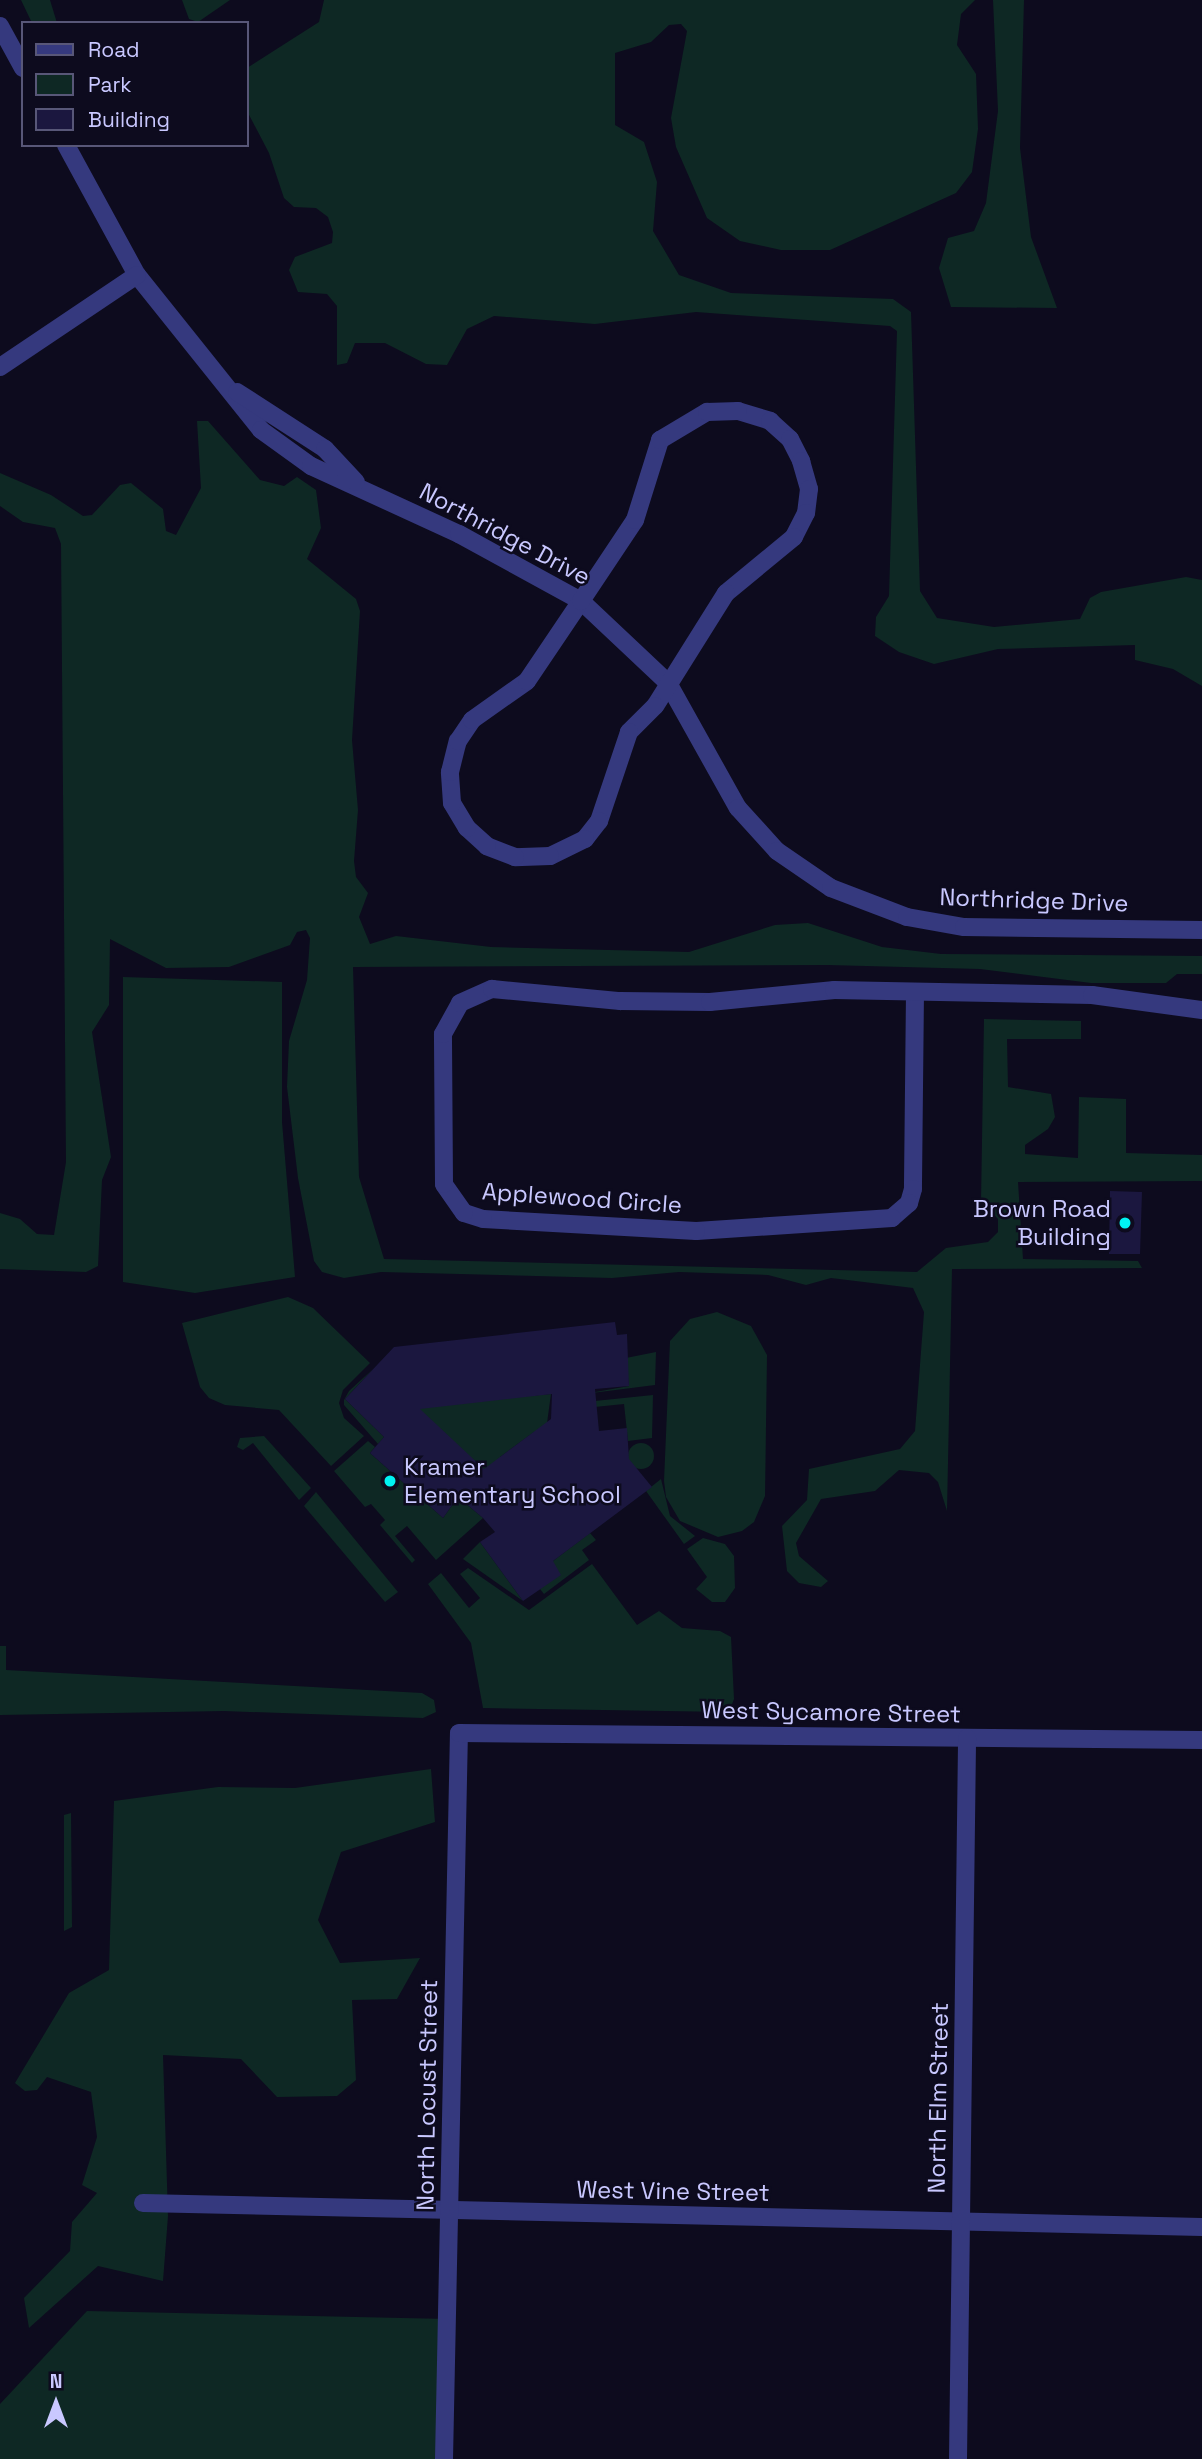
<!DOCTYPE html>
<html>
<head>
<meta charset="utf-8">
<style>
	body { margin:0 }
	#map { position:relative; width:1202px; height:2459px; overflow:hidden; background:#0d0b1e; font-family:"Space Grotesk",sans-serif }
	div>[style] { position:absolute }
	.green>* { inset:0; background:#0e2824 }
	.round { border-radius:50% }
	.building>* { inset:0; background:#1b173f }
	.minor>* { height:18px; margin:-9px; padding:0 9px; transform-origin:9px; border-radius:9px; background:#35397e }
	.dots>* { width:19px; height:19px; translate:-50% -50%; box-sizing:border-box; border:4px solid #0d0b1e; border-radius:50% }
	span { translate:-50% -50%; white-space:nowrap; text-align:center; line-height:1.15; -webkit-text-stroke:5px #0d0b1e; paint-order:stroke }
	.street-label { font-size:24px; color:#c9c8ff }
	.poi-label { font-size:24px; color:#c9c8ff }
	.right { translate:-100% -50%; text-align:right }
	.left { translate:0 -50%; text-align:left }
	.legend { position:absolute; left:21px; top:21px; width:228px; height:126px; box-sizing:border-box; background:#0d0b1e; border:2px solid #585778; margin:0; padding:9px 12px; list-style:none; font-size:21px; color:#c9c8ff }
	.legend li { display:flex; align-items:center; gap:14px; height:35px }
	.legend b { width:35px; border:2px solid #585778 }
	.north { position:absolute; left:21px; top:2368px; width:70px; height:70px; -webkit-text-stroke:5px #0d0b1e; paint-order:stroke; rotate:0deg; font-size:19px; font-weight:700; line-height:28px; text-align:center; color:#c9c8ff }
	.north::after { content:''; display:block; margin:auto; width:24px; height:32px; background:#c9c8ff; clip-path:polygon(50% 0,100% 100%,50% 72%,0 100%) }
</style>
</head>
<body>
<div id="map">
	<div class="green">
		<i style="clip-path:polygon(21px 0,50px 0,57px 23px,32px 23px)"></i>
		<i style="clip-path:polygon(182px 0,230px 0,198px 22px,189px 19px)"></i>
		<i style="clip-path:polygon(324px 0,975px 0,961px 14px,957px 45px,976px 74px,978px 129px,972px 172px,956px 193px,830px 250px,781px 250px,740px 241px,707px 218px,676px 147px,671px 118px,687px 31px,681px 24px,669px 25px,651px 42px,615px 53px,615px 125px,644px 142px,657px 182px,653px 231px,679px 275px,731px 293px,893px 299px,911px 312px,920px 591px,937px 618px,994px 627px,1080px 619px,1090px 598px,1101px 592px,1186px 577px,1202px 580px,1202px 686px,1173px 669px,1135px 660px,1135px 645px,998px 649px,934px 664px,899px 652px,875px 636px,876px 617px,889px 596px,897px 331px,890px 326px,696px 312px,595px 324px,494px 316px,467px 329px,447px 365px,426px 364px,385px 343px,355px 343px,347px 363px,337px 365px,337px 306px,327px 294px,298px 292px,289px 270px,295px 257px,332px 243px,333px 232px,328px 217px,316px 208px,294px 207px,284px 198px,269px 153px,247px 111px,247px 68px,319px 22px)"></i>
		<i style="clip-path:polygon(993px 0,1024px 0,1020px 148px,1031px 237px,1057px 308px,951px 307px,939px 268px,948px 238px,974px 231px,986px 203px,998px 111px)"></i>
		<i style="clip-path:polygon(197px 421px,208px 421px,260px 480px,284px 486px,297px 477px,316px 490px,321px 528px,307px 559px,356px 599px,360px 611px,352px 740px,358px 810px,354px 861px,356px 877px,368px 893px,359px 917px,370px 944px,396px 936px,491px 947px,689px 952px,775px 925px,808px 923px,882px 947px,941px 954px,1202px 956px,1202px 974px,1177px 974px,1166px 983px,1091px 983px,980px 969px,828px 965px,353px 967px,359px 1177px,384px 1259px,917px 1272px,946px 1248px,988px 1242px,998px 1232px,998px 1219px,981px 1201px,984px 1019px,1081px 1021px,1081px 1039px,1007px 1039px,1008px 1087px,1051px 1094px,1055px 1117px,1048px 1129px,1025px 1145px,1025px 1154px,1078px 1158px,1079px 1097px,1126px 1099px,1126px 1153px,1202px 1155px,1202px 1181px,1018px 1182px,1023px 1259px,1138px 1261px,1142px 1268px,952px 1269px,947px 1511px,938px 1482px,929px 1473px,899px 1470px,875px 1491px,821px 1499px,796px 1543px,799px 1556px,828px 1581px,821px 1587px,799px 1583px,787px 1571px,782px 1526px,807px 1500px,809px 1469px,900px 1449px,915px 1431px,924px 1312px,913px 1288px,831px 1278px,806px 1285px,768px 1275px,679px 1272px,612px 1278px,381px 1272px,344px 1278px,322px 1272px,314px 1261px,298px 1178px,287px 1087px,289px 1041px,307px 980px,310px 938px,306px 930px,297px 932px,290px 945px,229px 967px,166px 968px,110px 939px,109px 1005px,92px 1032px,111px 1157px,102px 1180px,98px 1266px,86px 1272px,0 1269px,0 1213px,20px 1219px,37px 1234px,54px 1235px,66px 1162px,61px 544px,55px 528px,23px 522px,0 506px,0 473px,51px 495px,83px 516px,92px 515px,120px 485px,131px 483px,163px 509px,166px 531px,176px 535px,201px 488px)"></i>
		<i style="clip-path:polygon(123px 977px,282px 982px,282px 1122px,295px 1277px,195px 1293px,123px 1282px)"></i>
		<i style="clip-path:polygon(288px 1297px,313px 1308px,370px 1363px,343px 1390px,339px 1403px,344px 1418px,364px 1436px,331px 1466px,279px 1410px,225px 1405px,209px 1398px,200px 1387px,182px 1323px)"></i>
		<i style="clip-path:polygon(717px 1312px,751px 1326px,767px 1355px,765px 1496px,754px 1522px,742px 1531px,718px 1537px,680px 1521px,666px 1497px,664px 1481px,670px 1341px,690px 1319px)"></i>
		<i style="clip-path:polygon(656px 1352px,655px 1385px,584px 1394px,629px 1386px,626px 1358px)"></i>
		<i style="clip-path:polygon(373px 1369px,345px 1399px,384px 1437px,378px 1444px,344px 1405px,344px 1400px,349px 1391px)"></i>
		<i style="clip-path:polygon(551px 1394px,544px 1445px,534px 1432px,500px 1457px,508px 1492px,415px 1416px,422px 1405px)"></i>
		<i style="clip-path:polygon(653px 1395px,652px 1438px,628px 1441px,624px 1404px,575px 1409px,585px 1402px)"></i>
		<i style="clip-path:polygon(264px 1436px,311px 1488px,299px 1500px,253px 1443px,243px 1450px,237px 1447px,240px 1438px)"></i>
		<i style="clip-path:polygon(368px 1441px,375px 1447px,370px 1453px,443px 1518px,458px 1497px,483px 1518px,436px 1560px,407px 1526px,395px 1536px,415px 1560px,412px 1563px,380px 1525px,385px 1520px,371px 1504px,365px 1507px,334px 1471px)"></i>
		<i class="round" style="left:628px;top:1443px;width:26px;height:26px"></i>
		<i style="clip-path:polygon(661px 1479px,670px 1516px,695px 1536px,684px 1544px,646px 1491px)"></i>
		<i style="clip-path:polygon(316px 1492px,398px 1592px,385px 1602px,304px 1506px)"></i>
		<i style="clip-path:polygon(590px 1533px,596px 1540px,582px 1550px,589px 1560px,544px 1594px,540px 1589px,553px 1561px)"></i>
		<i style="clip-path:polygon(703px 1538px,725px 1544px,734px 1556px,735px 1588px,725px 1602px,712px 1602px,696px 1589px,707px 1577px,687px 1549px)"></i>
		<i style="clip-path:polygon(480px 1542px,523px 1601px,463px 1559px)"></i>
		<i style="clip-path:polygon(592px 1564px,637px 1625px,659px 1611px,682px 1628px,720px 1631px,731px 1637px,734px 1699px,729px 1712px,483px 1708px,471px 1643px,428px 1584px,441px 1573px,469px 1608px,480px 1598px,460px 1574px,468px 1568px,529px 1610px)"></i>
		<i style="clip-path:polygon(0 1646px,6px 1646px,6px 1670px,422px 1693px,434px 1700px,436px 1712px,423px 1718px,224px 1711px,0 1715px)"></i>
		<i style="clip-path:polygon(431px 1769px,435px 1822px,341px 1852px,318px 1920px,340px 1963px,420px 1958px,397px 1999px,352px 2000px,356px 2080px,337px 2096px,277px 2097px,241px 2059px,163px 2055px,168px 2216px,163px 2281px,98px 2266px,29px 2328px,24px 2298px,70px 2251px,72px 2222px,97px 2193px,82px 2185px,97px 2137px,91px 2092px,47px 2077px,37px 2090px,25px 2091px,15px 2083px,69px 1993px,109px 1970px,114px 1801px,218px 1787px,295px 1788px)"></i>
		<i style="clip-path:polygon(71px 1813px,72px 1927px,64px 1931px,64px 1815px)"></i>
		<i style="clip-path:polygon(87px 2311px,448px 2319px,444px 2459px,0 2459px,0 2404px)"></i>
	</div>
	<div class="building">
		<i style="clip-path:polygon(1110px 1191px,1142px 1192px,1140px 1254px,1109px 1254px)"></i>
		<i style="clip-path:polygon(evenodd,615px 1322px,617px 1335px,627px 1334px,629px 1386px,595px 1389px,599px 1431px,627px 1428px,629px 1459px,652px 1487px,553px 1561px,561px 1575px,523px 1601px,480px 1542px,495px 1532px,483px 1518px,458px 1497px,443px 1518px,370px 1453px,384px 1437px,345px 1399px,394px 1347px,615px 1322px,552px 1394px,551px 1419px,484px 1469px,420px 1409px,552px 1394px)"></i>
	</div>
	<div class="minor">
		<i style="left:0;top:26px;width:48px;rotate:61.3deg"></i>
		<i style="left:66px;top:145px;width:148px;rotate:61.4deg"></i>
		<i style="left:137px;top:275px;width:198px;rotate:51.3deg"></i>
		<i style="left:261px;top:430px;width:62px;rotate:35.8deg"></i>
		<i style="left:311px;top:466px;width:163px;rotate:24.7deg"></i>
		<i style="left:459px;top:534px;width:139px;rotate:28.8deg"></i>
		<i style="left:581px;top:601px;width:120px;rotate:43.3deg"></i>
		<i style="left:668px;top:683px;width:143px;rotate:60.8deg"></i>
		<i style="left:738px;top:808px;width:58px;rotate:47.8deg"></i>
		<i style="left:777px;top:851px;width:65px;rotate:34.4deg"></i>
		<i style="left:831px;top:888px;width:81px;rotate:20.9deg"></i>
		<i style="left:907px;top:917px;width:58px;rotate:10deg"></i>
		<i style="left:964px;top:927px;width:238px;rotate:0.7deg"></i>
		<i style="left:0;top:367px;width:165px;rotate:-33.9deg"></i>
		<i style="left:237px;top:392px;width:105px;rotate:32.9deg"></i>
		<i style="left:325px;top:449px;width:45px;rotate:46.8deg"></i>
		<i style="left:738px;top:411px;width:34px;rotate:17deg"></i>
		<i style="left:770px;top:421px;width:27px;rotate:42deg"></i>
		<i style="left:790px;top:439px;width:25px;rotate:63deg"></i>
		<i style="left:801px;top:461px;width:29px;rotate:74deg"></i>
		<i style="left:809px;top:489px;width:24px;rotate:97deg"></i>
		<i style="left:806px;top:513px;width:27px;rotate:117deg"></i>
		<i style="left:794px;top:537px;width:88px;rotate:140.5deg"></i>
		<i style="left:726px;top:593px;width:133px;rotate:122.1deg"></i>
		<i style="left:655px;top:706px;width:37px;rotate:135deg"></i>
		<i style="left:629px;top:732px;width:94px;rotate:108.6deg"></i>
		<i style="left:599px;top:821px;width:23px;rotate:128deg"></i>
		<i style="left:585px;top:839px;width:39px;rotate:154deg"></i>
		<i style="left:550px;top:856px;width:35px;rotate:178deg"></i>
		<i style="left:515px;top:857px;width:30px;rotate:-159deg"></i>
		<i style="left:487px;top:846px;width:27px;rotate:-138deg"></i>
		<i style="left:467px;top:828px;width:29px;rotate:-121deg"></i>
		<i style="left:452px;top:803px;width:31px;rotate:-94deg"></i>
		<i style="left:450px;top:772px;width:32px;rotate:-76deg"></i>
		<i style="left:458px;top:741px;width:25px;rotate:-56deg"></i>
		<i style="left:472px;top:720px;width:67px;rotate:-35.3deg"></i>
		<i style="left:527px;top:681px;width:97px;rotate:-56deg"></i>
		<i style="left:581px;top:601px;width:97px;rotate:-56.3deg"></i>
		<i style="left:635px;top:520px;width:84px;rotate:-72.6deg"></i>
		<i style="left:660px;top:440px;width:55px;rotate:-30.8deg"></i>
		<i style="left:707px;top:412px;width:31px;rotate:-2deg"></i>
		<i style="left:915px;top:992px;width:197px;rotate:90.6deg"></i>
		<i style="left:913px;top:1189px;width:15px;rotate:106deg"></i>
		<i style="left:909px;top:1203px;width:23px;rotate:139deg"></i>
		<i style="left:892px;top:1218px;width:196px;rotate:176.2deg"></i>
		<i style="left:696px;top:1231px;width:213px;rotate:-176.8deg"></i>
		<i style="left:483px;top:1219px;width:20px;rotate:-162deg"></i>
		<i style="left:464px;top:1213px;width:35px;rotate:-125deg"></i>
		<i style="left:444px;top:1184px;width:150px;rotate:-90.4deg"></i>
		<i style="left:443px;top:1034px;width:35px;rotate:-61deg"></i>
		<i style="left:460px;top:1003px;width:35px;rotate:-24deg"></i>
		<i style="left:492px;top:989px;width:129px;rotate:5.4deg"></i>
		<i style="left:620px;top:1001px;width:90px;rotate:0.6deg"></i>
		<i style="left:710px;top:1002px;width:125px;rotate:-5.5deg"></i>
		<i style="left:834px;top:990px;width:258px;rotate:1.1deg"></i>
		<i style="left:1092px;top:995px;width:111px;rotate:7.8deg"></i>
		<i style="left:143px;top:2203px;width:1059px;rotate:1.3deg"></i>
		<i style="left:444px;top:2459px;width:726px;rotate:-88.82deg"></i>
		<i style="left:459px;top:1733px;width:743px;rotate:0.54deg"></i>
		<i style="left:958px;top:2459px;width:721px;rotate:-89.28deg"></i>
	</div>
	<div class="dots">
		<i style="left:1125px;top:1223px;background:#00f3f3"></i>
		<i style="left:390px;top:1481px;background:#00f3f3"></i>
	</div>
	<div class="street-label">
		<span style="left:505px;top:534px;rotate:28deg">Northridge Drive</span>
		<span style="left:1034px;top:900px;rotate:2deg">Northridge Drive</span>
		<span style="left:582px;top:1198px;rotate:4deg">Applewood Circle</span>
		<span style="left:831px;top:1712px;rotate:1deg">West Sycamore Street</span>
		<span style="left:427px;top:2095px;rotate:-89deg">North Locust Street</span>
		<span style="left:938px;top:2098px;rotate:-89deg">North Elm Street</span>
		<span style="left:673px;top:2191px;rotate:1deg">West Vine Street</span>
	</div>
	<div class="poi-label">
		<span class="right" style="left:1111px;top:1223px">Brown Road<br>Building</span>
		<span class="left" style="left:404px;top:1481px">Kramer<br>Elementary School</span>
	</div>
	<ul class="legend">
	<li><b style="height:9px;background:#35397e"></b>Road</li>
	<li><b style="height:19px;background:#0e2824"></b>Park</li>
	<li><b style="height:19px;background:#1b173f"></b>Building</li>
	</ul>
	<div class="north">N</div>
</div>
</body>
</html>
